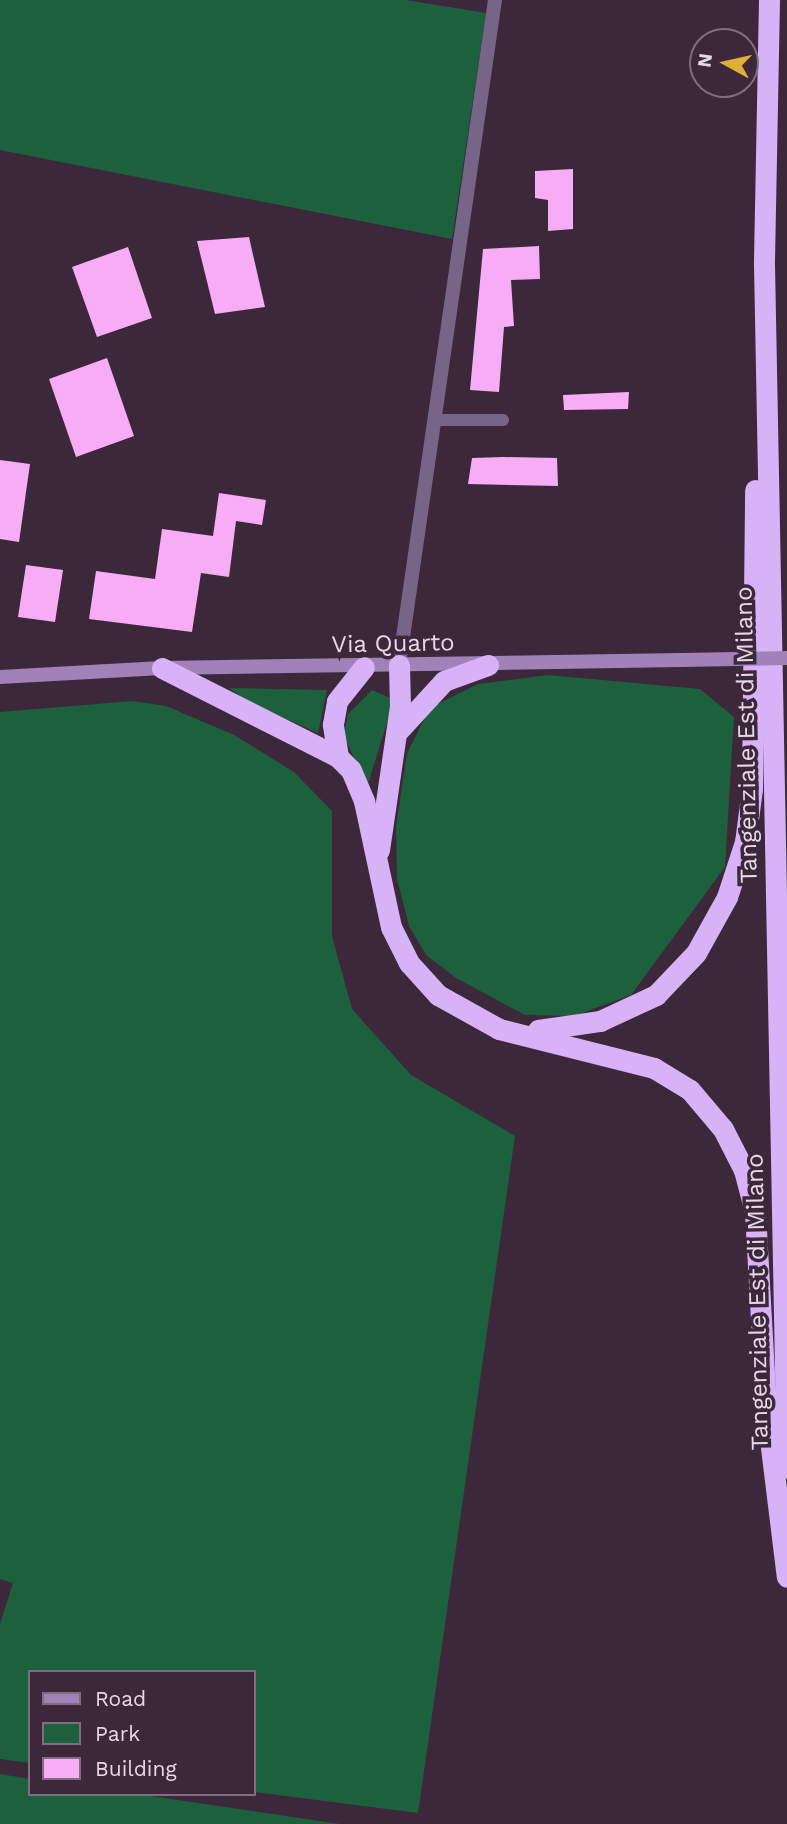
<!DOCTYPE html>
<html>
<head>
<meta charset="utf-8">
<style>
	body { margin:0 }
	#map { position:relative; width:787px; height:1824px; overflow:hidden; background:#3c273b; font-family:"Work Sans",sans-serif }
	div>[style] { position:absolute }
	.green>* { inset:0; background:#1d603e }
	.building>* { inset:0; background:#f7acf6 }
	.lane>* { height:12px; margin:-6px; padding:0 6px; transform-origin:6px; border-radius:6px; background:#776587 }
	.street>* { height:14px; margin:-7px; padding:0 7px; transform-origin:7px; border-radius:7px; background:#776587 }
	.secondary>* { height:14px; margin:-7px; padding:0 7px; transform-origin:7px; border-radius:7px; background:#a082b9 }
	.highway>* { height:21px; margin:-10.5px; padding:0 10.5px; transform-origin:10.5px; border-radius:10.5px; background:#d7b2f6 }
	.secondary-bridge>* { height:14px; margin:-7px; padding:0 7px; transform-origin:7px; border-radius:7px; background:#a082b9 }
	span { translate:-50% -50%; white-space:nowrap; text-align:center; line-height:1.15; -webkit-text-stroke:7px #3c273b; paint-order:stroke }
	.street-label { font-size:24px; color:#e6d8e6 }
	.legend { position:absolute; left:28px; top:1670px; width:228px; height:126px; box-sizing:border-box; background:#3c273b; border:2px solid #806e7f; margin:0; padding:9px 12px; list-style:none; font-size:21px; color:#e6d8e6 }
	.legend li { display:flex; align-items:center; gap:14px; height:35px }
	.legend b { width:35px; border:2px solid #806e7f }
	.north { position:absolute; left:689px; top:28px; width:70px; height:70px; box-sizing:border-box; background:#3c273b; border:2px solid #806e7f; border-radius:50%; rotate:278deg; font-size:19px; font-weight:700; line-height:28px; text-align:center; color:#e6d8e6 }
	.north::after { content:''; display:block; margin:auto; width:24px; height:32px; background:#dfb034; clip-path:polygon(50% 0,100% 100%,50% 72%,0 100%) }
</style>
</head>
<body>
<div id="map">
	<div class="green">
		<i style="clip-path:polygon(0 0,406px 0,486px 13px,452px 239px,0 150px)"></i>
		<i style="clip-path:polygon(548px 675px,700px 689px,734px 717px,725px 867px,631px 995px,574px 1016px,525px 1015px,456px 978px,426px 955px,409px 926px,397px 879px,396px 827px,407px 753px,430px 708px,478px 684px)"></i>
		<i style="clip-path:polygon(229px 688px,327px 690px,318px 733px,251px 703px)"></i>
		<i style="clip-path:polygon(372px 690px,390px 698px,390px 713px,367px 787px,344px 736px,348px 714px)"></i>
		<i style="clip-path:polygon(133px 701px,166px 706px,234px 735px,294px 772px,332px 811px,332px 936px,352px 1009px,411px 1075px,515px 1136px,418px 1813px,254px 1792px,254px 1672px,30px 1672px,30px 1763px,0 1759px,0 1624px,13px 1583px,0 1579px,0 712px)"></i>
		<i style="clip-path:polygon(0 1774px,30px 1779px,30px 1794px,137px 1794px,340px 1824px,0 1824px)"></i>
	</div>
	<div class="building">
		<i style="clip-path:polygon(573px 169px,573px 229px,548px 231px,548px 200px,535px 198px,535px 171px)"></i>
		<i style="clip-path:polygon(249px 237px,265px 307px,215px 314px,197px 241px)"></i>
		<i style="clip-path:polygon(539px 246px,540px 279px,511px 280px,514px 326px,504px 327px,499px 392px,470px 390px,483px 249px)"></i>
		<i style="clip-path:polygon(128px 247px,152px 318px,97px 337px,72px 267px)"></i>
		<i style="clip-path:polygon(107px 358px,134px 436px,76px 457px,49px 379px)"></i>
		<i style="clip-path:polygon(629px 392px,628px 409px,564px 410px,563px 395px)"></i>
		<i style="clip-path:polygon(503px 457px,557px 458px,558px 486px,468px 484px,472px 458px)"></i>
		<i style="clip-path:polygon(0 460px,30px 464px,19px 542px,0 539px)"></i>
		<i style="clip-path:polygon(219px 493px,266px 500px,262px 525px,236px 521px,229px 577px,201px 573px,192px 632px,89px 619px,96px 571px,155px 579px,162px 529px,213px 536px)"></i>
		<i style="clip-path:polygon(26px 565px,63px 570px,55px 622px,18px 617px)"></i>
	</div>
	<div class="lane">
		<i style="left:434px;top:420px;width:69px"></i>
	</div>
	<div class="street">
		<i style="left:399px;top:665px;width:672px;rotate:-81.79deg"></i>
	</div>
	<div class="secondary">
		<i style="left:0;top:677px;width:162px;rotate:-3.2deg"></i>
		<i style="left:162px;top:668px;width:519px;rotate:-0.88deg"></i>
	</div>
	<div class="highway">
		<i style="left:769px;top:0;width:264px;rotate:91.1deg"></i>
		<i style="left:764px;top:264px;width:1204px;rotate:88.91deg"></i>
		<i style="left:162px;top:668px;width:197px;rotate:26.8deg"></i>
		<i style="left:338px;top:757px;width:18px;rotate:45deg"></i>
		<i style="left:351px;top:770px;width:34px;rotate:67deg"></i>
		<i style="left:364px;top:801px;width:129px;rotate:77.9deg"></i>
		<i style="left:391px;top:927px;width:40px;rotate:63.4deg"></i>
		<i style="left:409px;top:963px;width:43px;rotate:47.8deg"></i>
		<i style="left:438px;top:995px;width:70px;rotate:29.1deg"></i>
		<i style="left:499px;top:1029px;width:160px;rotate:14.1deg"></i>
		<i style="left:654px;top:1068px;width:42px;rotate:31.4deg"></i>
		<i style="left:690px;top:1090px;width:51px;rotate:49.8deg"></i>
		<i style="left:723px;top:1129px;width:46px;rotate:62.9deg"></i>
		<i style="left:744px;top:1170px;width:43px;rotate:75.3deg"></i>
		<i style="left:755px;top:1212px;width:195px;rotate:86.8deg"></i>
		<i style="left:766px;top:1407px;width:171px;rotate:83deg"></i>
		<i style="left:399px;top:730px;width:67px;rotate:-47.4deg"></i>
		<i style="left:444px;top:681px;width:47px;rotate:-20deg"></i>
		<i style="left:338px;top:757px;width:33px;rotate:-99deg"></i>
		<i style="left:333px;top:724px;width:23px;rotate:-80deg"></i>
		<i style="left:337px;top:701px;width:43px;rotate:-51.5deg"></i>
		<i style="left:379px;top:850px;width:146px;rotate:-81.7deg"></i>
		<i style="left:400px;top:706px;width:41px;rotate:-91.4deg"></i>
		<i style="left:538px;top:1030px;width:63px;rotate:-8.3deg"></i>
		<i style="left:600px;top:1021px;width:62px;rotate:-24.9deg"></i>
		<i style="left:656px;top:995px;width:58px;rotate:-46.4deg"></i>
		<i style="left:696px;top:953px;width:64px;rotate:-61deg"></i>
		<i style="left:727px;top:897px;width:58px;rotate:-71.9deg"></i>
		<i style="left:745px;top:842px;width:53px;rotate:-82.5deg"></i>
		<i style="left:752px;top:789px;width:299px;rotate:-89.4deg"></i>
	</div>
	<div class="secondary-bridge">
		<i style="left:681px;top:660px;width:106px;rotate:-1.1deg"></i>
	</div>
	<div class="street-label">
		<span style="left:393px;top:644px;rotate:-1deg">Via Quarto</span>
		<span style="left:747px;top:735px;rotate:-91deg">Tangenziale Est di Milano</span>
		<span style="left:758px;top:1302px;rotate:-91deg">Tangenziale Est di Milano</span>
	</div>
	<ul class="legend">
	<li><b style="height:9px;background:#a082b9"></b>Road</li>
	<li><b style="height:19px;background:#1d603e"></b>Park</li>
	<li><b style="height:19px;background:#f7acf6"></b>Building</li>
	</ul>
	<div class="north">N</div>
</div>
</body>
</html>
